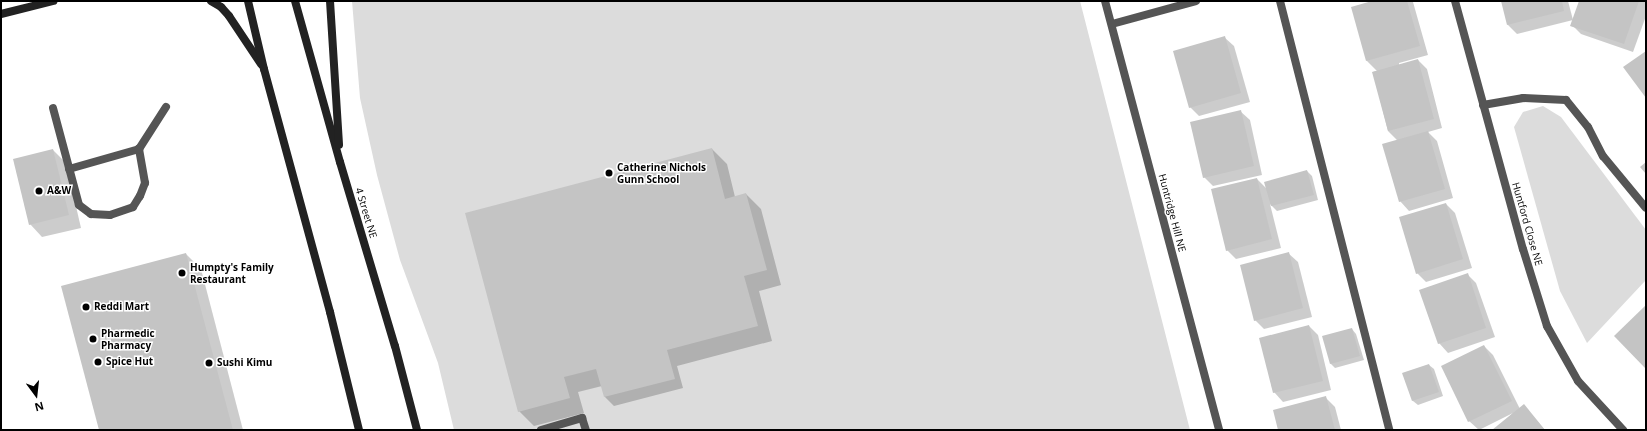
<!DOCTYPE html>
<html>
<head>
<meta charset="utf-8">
<style>
	body { margin:0 }
	#map { position:relative; width:1647px; height:431px; overflow:hidden; background:#fff; font-family:"Open Sans",sans-serif }
	div>[style] { position:absolute }
	.green>* { inset:0; background:#dcdcdc }
	.shadow>* { inset:0; background:#0003 }
	.building>* { inset:0; background:#c4c4c4 }
	.service>* { height:8px; margin:-4px; padding:0 4px; transform-origin:4px; border-radius:4px; background:#555 }
	.minor>* { height:8px; margin:-4px; padding:0 4px; transform-origin:4px; border-radius:4px; background:#555 }
	.tertiary>* { height:8px; margin:-4px; padding:0 4px; transform-origin:4px; border-radius:4px; background:#555 }
	.secondary>* { height:8px; margin:-4px; padding:0 4px; transform-origin:4px; border-radius:4px; background:#222 }
	.dots>* { width:11px; height:11px; translate:-50% -50%; box-sizing:border-box; border:2px solid #fff; border-radius:50% }
	span { translate:-50% -50%; white-space:nowrap; text-align:center; line-height:1.15; -webkit-text-stroke:3px #fff; paint-order:stroke }
	.poi-label { font-size:10px; color:#000; font-weight:700 }
	.left { translate:0 -50%; text-align:left }
	.street-label { font-size:10px; color:#000 }
	.frame { position:absolute; inset:0; border:2px solid #000; pointer-events:none }
	.north { position:absolute; left:16px; top:375px; width:40px; height:40px; -webkit-text-stroke:3px #fff; paint-order:stroke; rotate:165deg; font-size:11px; font-weight:700; line-height:16px; text-align:center; color:#000 }
	.north::after { content:''; display:block; margin:auto; width:14px; height:18px; background:#000; clip-path:polygon(50% 0,100% 100%,50% 72%,0 100%) }
</style>
</head>
<body>
<div id="map">
	<div class="green">
		<i style="clip-path:polygon(352px 1px,1080px 1px,1190px 430px,454px 430px,438px 363px,400px 260px,377px 175px,360px 98px)"></i>
		<i style="clip-path:polygon(1543px 106px,1561px 117px,1646px 230px,1646px 280px,1587px 343px,1560px 291px,1514px 127px,1523px 112px)"></i>
	</div>
	<div class="shadow">
		<i style="clip-path:polygon(1376px 1px,1413px 2px,1428px 55px,1399px 63px,1399px 65px,1418px 60px,1427px 69px,1442px 128px,1428px 132px,1437px 141px,1453px 198px,1409px 211px,1400px 201px,1398px 141px,1388px 131px,1373px 72px,1377px 71px,1367px 61px)"></i>
		<i style="clip-path:polygon(1502px 1px,1568px 1px,1573px 20px,1517px 34px,1508px 25px)"></i>
		<i style="clip-path:polygon(1580px 1px,1646px 1px,1646px 16px,1633px 52px,1581px 34px,1572px 25px)"></i>
		<i style="clip-path:polygon(1224px 37px,1234px 46px,1250px 102px,1199px 116px,1190px 107px)"></i>
		<i style="clip-path:polygon(1240px 111px,1250px 120px,1262px 175px,1213px 186px,1204px 177px)"></i>
		<i style="clip-path:polygon(712px 149px,727px 164px,735px 197px,746px 194px,761px 209px,781px 285px,759px 291px,772px 341px,677px 366px,683px 388px,614px 406px,605px 397px,602px 386px,578px 392px,584px 413px,534px 426px,519px 411px)"></i>
		<i style="clip-path:polygon(53px 150px,66px 163px,81px 228px,42px 237px,30px 224px)"></i>
		<i style="clip-path:polygon(1307px 171px,1312px 176px,1318px 200px,1277px 211px,1270px 204px,1281px 248px,1236px 259px,1227px 250px,1257px 179px,1268px 190px)"></i>
		<i style="clip-path:polygon(1446px 204px,1455px 213px,1472px 268px,1426px 282px,1417px 273px)"></i>
		<i style="clip-path:polygon(1288px 253px,1298px 262px,1312px 317px,1264px 329px,1255px 320px)"></i>
		<i style="clip-path:polygon(186px 254px,201px 269px,243px 430px,100px 430px)"></i>
		<i style="clip-path:polygon(1467px 274px,1476px 283px,1495px 337px,1448px 353px,1439px 343px)"></i>
		<i style="clip-path:polygon(1309px 326px,1318px 335px,1331px 390px,1283px 402px,1274px 392px)"></i>
		<i style="clip-path:polygon(1352px 329px,1356px 334px,1364px 360px,1335px 368px,1331px 364px,1323px 337px)"></i>
		<i style="clip-path:polygon(1484px 346px,1493px 355px,1520px 409px,1524px 406px,1545px 430px,1494px 430px,1513px 413px,1479px 430px,1469px 421px)"></i>
		<i style="clip-path:polygon(1429px 365px,1434px 369px,1443px 396px,1418px 405px,1413px 401px,1404px 374px)"></i>
		<i style="clip-path:polygon(1326px 398px,1335px 407px,1341px 430px,1279px 430px)"></i>
	</div>
	<div class="building">
		<i style="clip-path:polygon(1372px 1px,1407px 1px,1420px 46px,1366px 61px,1351px 7px)"></i>
		<i style="clip-path:polygon(1501px 1px,1562px 1px,1564px 11px,1507px 25px)"></i>
		<i style="clip-path:polygon(1579px 1px,1639px 1px,1624px 44px,1570px 26px)"></i>
		<i style="clip-path:polygon(1225px 36px,1241px 93px,1189px 108px,1173px 51px)"></i>
		<i style="clip-path:polygon(1646px 51px,1646px 98px,1623px 67px)"></i>
		<i style="clip-path:polygon(1418px 59px,1434px 119px,1388px 131px,1372px 72px)"></i>
		<i style="clip-path:polygon(1241px 110px,1254px 166px,1203px 178px,1190px 122px)"></i>
		<i style="clip-path:polygon(1428px 131px,1445px 189px,1399px 202px,1382px 144px)"></i>
		<i style="clip-path:polygon(712px 148px,725px 199px,746px 193px,767px 270px,744px 276px,758px 326px,667px 350px,675px 379px,604px 397px,596px 369px,564px 377px,570px 398px,518px 412px,465px 213px)"></i>
		<i style="clip-path:polygon(53px 149px,69px 215px,29px 225px,13px 159px)"></i>
		<i style="clip-path:polygon(1646px 162px,1646px 174px,1640px 167px)"></i>
		<i style="clip-path:polygon(1307px 170px,1314px 195px,1271px 206px,1264px 182px)"></i>
		<i style="clip-path:polygon(1257px 178px,1272px 239px,1226px 251px,1211px 189px)"></i>
		<i style="clip-path:polygon(1446px 203px,1463px 259px,1416px 274px,1399px 217px)"></i>
		<i style="clip-path:polygon(1289px 252px,1303px 308px,1254px 321px,1240px 265px)"></i>
		<i style="clip-path:polygon(186px 253px,233px 430px,99px 430px,61px 286px)"></i>
		<i style="clip-path:polygon(1468px 273px,1486px 328px,1438px 344px,1419px 290px)"></i>
		<i style="clip-path:polygon(1646px 305px,1646px 369px,1614px 336px)"></i>
		<i style="clip-path:polygon(1309px 325px,1323px 381px,1273px 393px,1259px 338px)"></i>
		<i style="clip-path:polygon(1352px 328px,1360px 356px,1330px 364px,1322px 336px)"></i>
		<i style="clip-path:polygon(1484px 345px,1512px 401px,1468px 422px,1441px 366px)"></i>
		<i style="clip-path:polygon(1429px 364px,1439px 392px,1412px 401px,1402px 373px)"></i>
		<i style="clip-path:polygon(1326px 396px,1335px 430px,1278px 430px,1273px 410px)"></i>
		<i style="clip-path:polygon(1524px 404px,1545px 430px,1492px 430px)"></i>
	</div>
	<div class="service">
		<i style="left:1280px;top:1px;width:443px;rotate:75.7deg"></i>
		<i style="left:1483px;top:105px;width:41px;rotate:-9.9deg"></i>
		<i style="left:1523px;top:98px;width:43px;rotate:2.7deg"></i>
		<i style="left:1566px;top:100px;width:35px;rotate:51deg"></i>
		<i style="left:1588px;top:127px;width:33px;rotate:63deg"></i>
		<i style="left:1603px;top:156px;width:67px;rotate:50.4deg"></i>
		<i style="left:53px;top:108px;width:100px;rotate:75deg"></i>
		<i style="left:79px;top:205px;width:15px;rotate:37deg"></i>
		<i style="left:91px;top:214px;width:19px;rotate:3deg"></i>
		<i style="left:110px;top:215px;width:24px;rotate:-19deg"></i>
		<i style="left:133px;top:207px;width:13px;rotate:-58deg"></i>
		<i style="left:140px;top:196px;width:14px;rotate:-69deg"></i>
		<i style="left:145px;top:183px;width:35px;rotate:-100deg"></i>
		<i style="left:69px;top:169px;width:73px;rotate:-15.9deg"></i>
		<i style="left:139px;top:149px;width:50px;rotate:-57.3deg"></i>
		<i style="left:541px;top:430px;width:43px;rotate:-16.3deg"></i>
		<i style="left:582px;top:418px;width:13px;rotate:72deg"></i>
	</div>
	<div class="minor">
		<i style="left:1455px;top:1px;width:257px;rotate:74.7deg"></i>
		<i style="left:1523px;top:249px;width:81px;rotate:72.7deg"></i>
		<i style="left:1547px;top:326px;width:63px;rotate:60.6deg"></i>
		<i style="left:1578px;top:381px;width:67px;rotate:47.4deg"></i>
		<i style="left:1112px;top:24px;width:87px;rotate:-15.3deg"></i>
	</div>
	<div class="tertiary">
		<i style="left:1105px;top:1px;width:444px;rotate:75.1deg"></i>
	</div>
	<div class="secondary">
		<i style="left:211px;top:1px;width:12px;rotate:31deg"></i>
		<i style="left:221px;top:7px;width:12px;rotate:48deg"></i>
		<i style="left:229px;top:16px;width:58px;rotate:56.3deg"></i>
		<i style="left:248px;top:1px;width:70px;rotate:76.8deg"></i>
		<i style="left:264px;top:69px;width:252px;rotate:74.8deg"></i>
		<i style="left:330px;top:312px;width:122px;rotate:76.2deg"></i>
		<i style="left:295px;top:1px;width:167px;rotate:74.4deg"></i>
		<i style="left:340px;top:162px;width:192px;rotate:73.4deg"></i>
		<i style="left:395px;top:346px;width:87px;rotate:75.3deg"></i>
		<i style="left:330px;top:1px;width:144px;rotate:86.4deg"></i>
		<i style="left:1px;top:14px;width:54px;rotate:-14deg"></i>
	</div>
	<div class="dots">
		<i style="left:609px;top:173px;background:#000"></i>
		<i style="left:39px;top:191px;background:#000"></i>
		<i style="left:182px;top:273px;background:#000"></i>
		<i style="left:86px;top:307px;background:#000"></i>
		<i style="left:93px;top:339px;background:#000"></i>
		<i style="left:98px;top:362px;background:#000"></i>
		<i style="left:209px;top:363px;background:#000"></i>
	</div>
	<div class="poi-label">
		<span class="left" style="left:617px;top:173px">Catherine Nichols<br>Gunn School</span>
		<span class="left" style="left:47px;top:191px">A&amp;W</span>
		<span class="left" style="left:190px;top:273px">Humpty's Family<br>Restaurant</span>
		<span class="left" style="left:94px;top:307px">Reddi Mart</span>
		<span class="left" style="left:101px;top:339px">Pharmedic<br>Pharmacy</span>
		<span class="left" style="left:106px;top:362px">Spice Hut</span>
		<span class="left" style="left:217px;top:363px">Sushi Kimu</span>
	</div>
	<div class="street-label">
		<span style="left:366px;top:213px;rotate:73deg">4 Street NE</span>
		<span style="left:1172px;top:213px;rotate:75deg">Huntridge Hill NE</span>
		<span style="left:1527px;top:224px;rotate:74deg">Huntford Close NE</span>
	</div>
	<div class="frame"></div>
	<div class="north">N</div>
</div>
</body>
</html>
